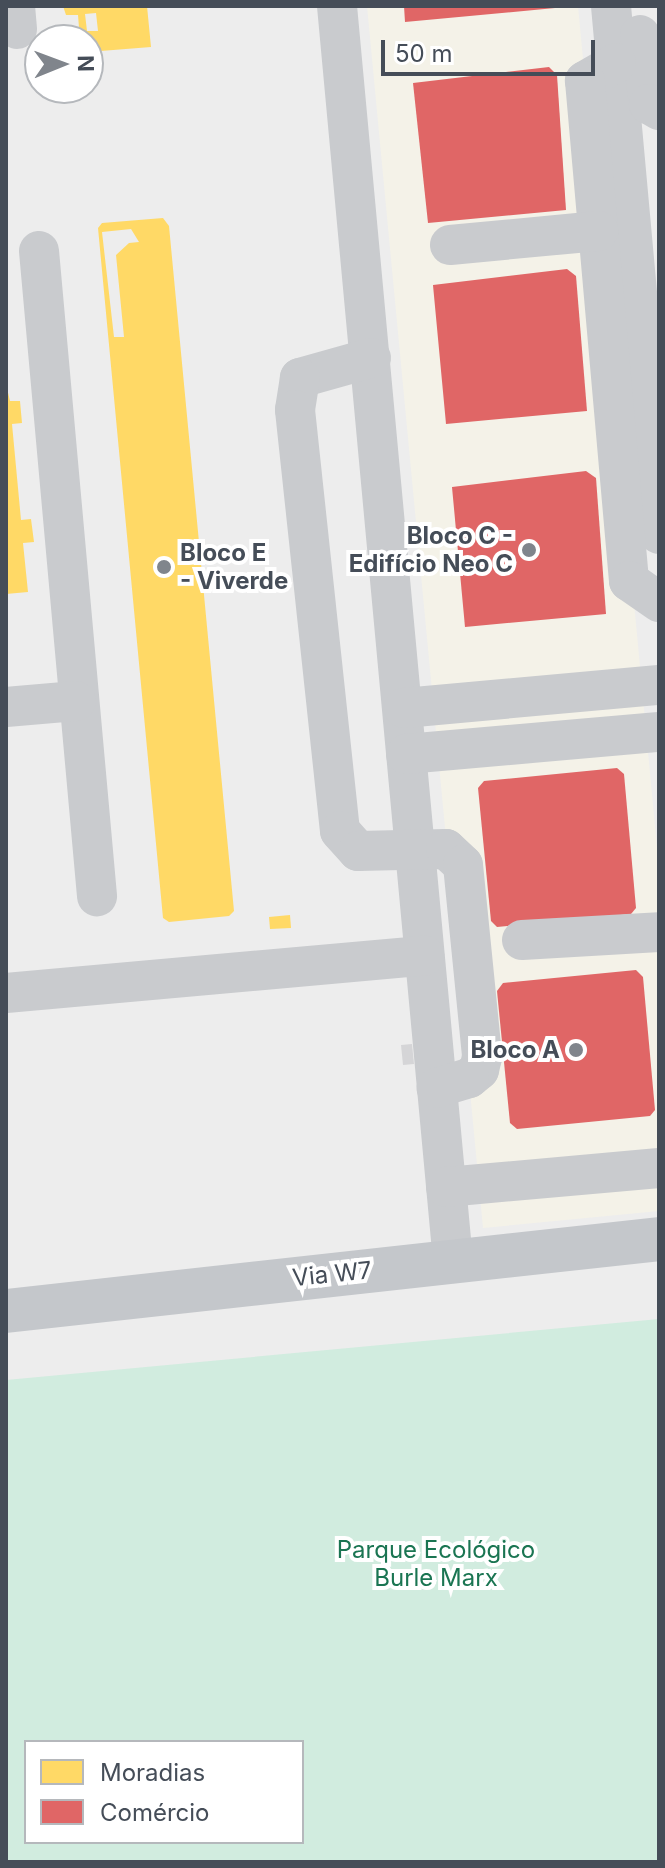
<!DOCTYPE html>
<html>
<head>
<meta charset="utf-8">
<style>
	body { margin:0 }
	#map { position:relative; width:665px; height:1868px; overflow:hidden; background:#ededed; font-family:Inter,sans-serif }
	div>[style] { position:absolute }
	.commercial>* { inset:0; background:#f4f2e8 }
	.green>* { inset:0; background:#d1ecdf }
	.homes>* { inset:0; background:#ffd966 }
	.shops>* { inset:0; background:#e06666 }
	.building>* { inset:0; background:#d5d5d7 }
	.minor>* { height:40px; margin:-20px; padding:0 20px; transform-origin:20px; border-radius:20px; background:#c9cbce }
	.major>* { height:44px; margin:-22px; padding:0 22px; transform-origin:22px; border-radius:22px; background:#c4c7cb }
	.dots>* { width:22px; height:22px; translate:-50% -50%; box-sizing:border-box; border:4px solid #fff; border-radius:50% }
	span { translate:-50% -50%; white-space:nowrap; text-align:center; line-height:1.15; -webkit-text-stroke:8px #fff; paint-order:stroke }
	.poi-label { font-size:24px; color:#454d58; font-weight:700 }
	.right { translate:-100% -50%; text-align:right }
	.left { translate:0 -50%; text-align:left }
	.street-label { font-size:24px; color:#454d58 }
	.park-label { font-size:24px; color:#1a7552 }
	.frame { position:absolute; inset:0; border:8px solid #454d58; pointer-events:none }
	.legend { position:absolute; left:24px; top:1740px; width:280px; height:104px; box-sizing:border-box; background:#fff; border:2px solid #b5b8bc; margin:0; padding:10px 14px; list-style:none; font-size:24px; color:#454d58 }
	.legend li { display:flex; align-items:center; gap:16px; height:40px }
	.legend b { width:40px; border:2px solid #b5b8bc }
	.north { position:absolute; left:24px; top:24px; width:80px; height:80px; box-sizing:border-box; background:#fff; border:2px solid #b5b8bc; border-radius:50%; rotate:89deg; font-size:22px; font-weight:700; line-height:32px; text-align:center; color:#454d58 }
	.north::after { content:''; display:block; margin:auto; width:28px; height:36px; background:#80858c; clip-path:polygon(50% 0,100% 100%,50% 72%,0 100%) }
	.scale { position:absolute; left:381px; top:40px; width:214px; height:36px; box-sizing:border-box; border:4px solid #454d58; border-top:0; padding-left:10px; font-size:24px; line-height:28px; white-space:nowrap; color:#454d58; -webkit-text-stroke:6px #fff; paint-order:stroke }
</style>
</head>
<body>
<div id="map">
	<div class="commercial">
		<i style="clip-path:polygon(367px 6px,578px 6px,659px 869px,659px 1211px,483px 1228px)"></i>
	</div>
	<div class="green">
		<i style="clip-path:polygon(evenodd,659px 1319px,659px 1862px,6px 1862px,6px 1380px,659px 1319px,26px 1742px,302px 1742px,302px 1842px,26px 1842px,26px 1742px)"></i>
	</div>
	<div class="homes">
		<i style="clip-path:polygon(evenodd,63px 6px,147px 6px,151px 47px,88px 52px,88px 40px,80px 40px,78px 15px,66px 15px,63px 6px,96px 13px,98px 31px,87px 31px,85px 14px,96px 13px)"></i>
		<i style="clip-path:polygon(evenodd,163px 218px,169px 226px,234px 911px,229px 916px,169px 922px,163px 918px,98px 228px,102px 223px,163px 218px,131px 229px,139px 242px,129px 243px,116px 255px,124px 337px,114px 337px,102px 232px,131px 229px)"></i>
		<i style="clip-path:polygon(6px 384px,10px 401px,20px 401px,22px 423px,12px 424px,21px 520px,31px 519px,34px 542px,23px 543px,28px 592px,6px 594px)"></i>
		<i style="clip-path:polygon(290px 915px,291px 928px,270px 929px,269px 917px)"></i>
	</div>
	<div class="shops">
		<i style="clip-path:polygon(404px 6px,555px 6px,555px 8px,405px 22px)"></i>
		<i style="clip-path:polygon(549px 67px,557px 75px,566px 210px,428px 223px,413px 83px)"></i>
		<i style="clip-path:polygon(567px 269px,576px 276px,587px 411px,446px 424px,433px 285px)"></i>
		<i style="clip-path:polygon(586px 471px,596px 478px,606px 614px,465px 627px,452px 487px)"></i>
		<i style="clip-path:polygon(617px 768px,624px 774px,636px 908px,631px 914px,497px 927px,491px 921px,478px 788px,484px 781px)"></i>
		<i style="clip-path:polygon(636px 970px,643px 977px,655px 1110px,650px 1116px,517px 1129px,510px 1123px,497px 991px,503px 983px)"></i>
	</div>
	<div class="building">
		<i style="clip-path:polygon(412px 1044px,414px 1064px,403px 1065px,401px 1045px)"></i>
	</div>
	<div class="minor">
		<i style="left:15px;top:6px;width:23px;rotate:85deg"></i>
		<i style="left:337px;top:6px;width:1260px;rotate:84.72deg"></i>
		<i style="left:611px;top:6px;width:530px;rotate:84.81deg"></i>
		<i style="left:640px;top:35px;width:70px;rotate:82.6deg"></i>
		<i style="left:649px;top:104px;width:12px;rotate:31deg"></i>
		<i style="left:616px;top:63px;width:36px;rotate:150deg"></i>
		<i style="left:585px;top:81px;width:502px;rotate:84.97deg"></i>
		<i style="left:629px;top:581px;width:37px;rotate:35deg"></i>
		<i style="left:450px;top:245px;width:149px;rotate:-5.4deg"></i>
		<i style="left:39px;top:251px;width:648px;rotate:84.86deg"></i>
		<i style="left:371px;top:358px;width:74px;rotate:164.3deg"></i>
		<i style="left:300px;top:378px;width:32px;rotate:99deg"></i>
		<i style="left:295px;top:410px;width:423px;rotate:83.9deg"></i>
		<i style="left:340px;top:831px;width:27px;rotate:48deg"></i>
		<i style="left:358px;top:851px;width:88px;rotate:-1.3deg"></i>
		<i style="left:446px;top:849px;width:23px;rotate:43deg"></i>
		<i style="left:463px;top:865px;width:193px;rotate:84.3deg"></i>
		<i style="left:482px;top:1057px;width:13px;rotate:103deg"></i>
		<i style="left:479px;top:1070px;width:13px;rotate:141deg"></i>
		<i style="left:469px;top:1078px;width:34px;rotate:163deg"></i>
		<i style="left:6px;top:707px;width:70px;rotate:-4.9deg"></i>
		<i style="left:404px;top:708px;width:256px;rotate:-5.2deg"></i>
		<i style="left:406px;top:754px;width:254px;rotate:-5deg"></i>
		<i style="left:522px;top:940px;width:137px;rotate:-3.3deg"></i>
		<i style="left:6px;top:993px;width:420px;rotate:-5.1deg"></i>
		<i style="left:446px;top:1187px;width:214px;rotate:-5.1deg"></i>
	</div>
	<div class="major">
		<i style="left:6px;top:1311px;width:657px;rotate:-6.29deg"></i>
	</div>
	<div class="dots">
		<i style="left:529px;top:550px;background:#80858c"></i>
		<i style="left:164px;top:567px;background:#80858c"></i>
		<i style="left:576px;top:1050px;background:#80858c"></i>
	</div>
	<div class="poi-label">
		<span class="right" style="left:513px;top:550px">Bloco C -<br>Edifício Neo C</span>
		<span class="left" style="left:180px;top:567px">Bloco E<br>- Viverde</span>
		<span class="right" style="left:560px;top:1050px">Bloco A</span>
	</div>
	<div class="street-label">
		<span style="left:332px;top:1274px;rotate:-6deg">Via W7</span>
	</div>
	<div class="park-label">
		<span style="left:436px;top:1564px">Parque Ecológico<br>Burle Marx</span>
	</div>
	<div class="frame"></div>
	<ul class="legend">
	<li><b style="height:22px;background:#ffd966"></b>Moradias</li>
	<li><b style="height:22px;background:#e06666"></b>Comércio</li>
	</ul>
	<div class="north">N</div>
	<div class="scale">50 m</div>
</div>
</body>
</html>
